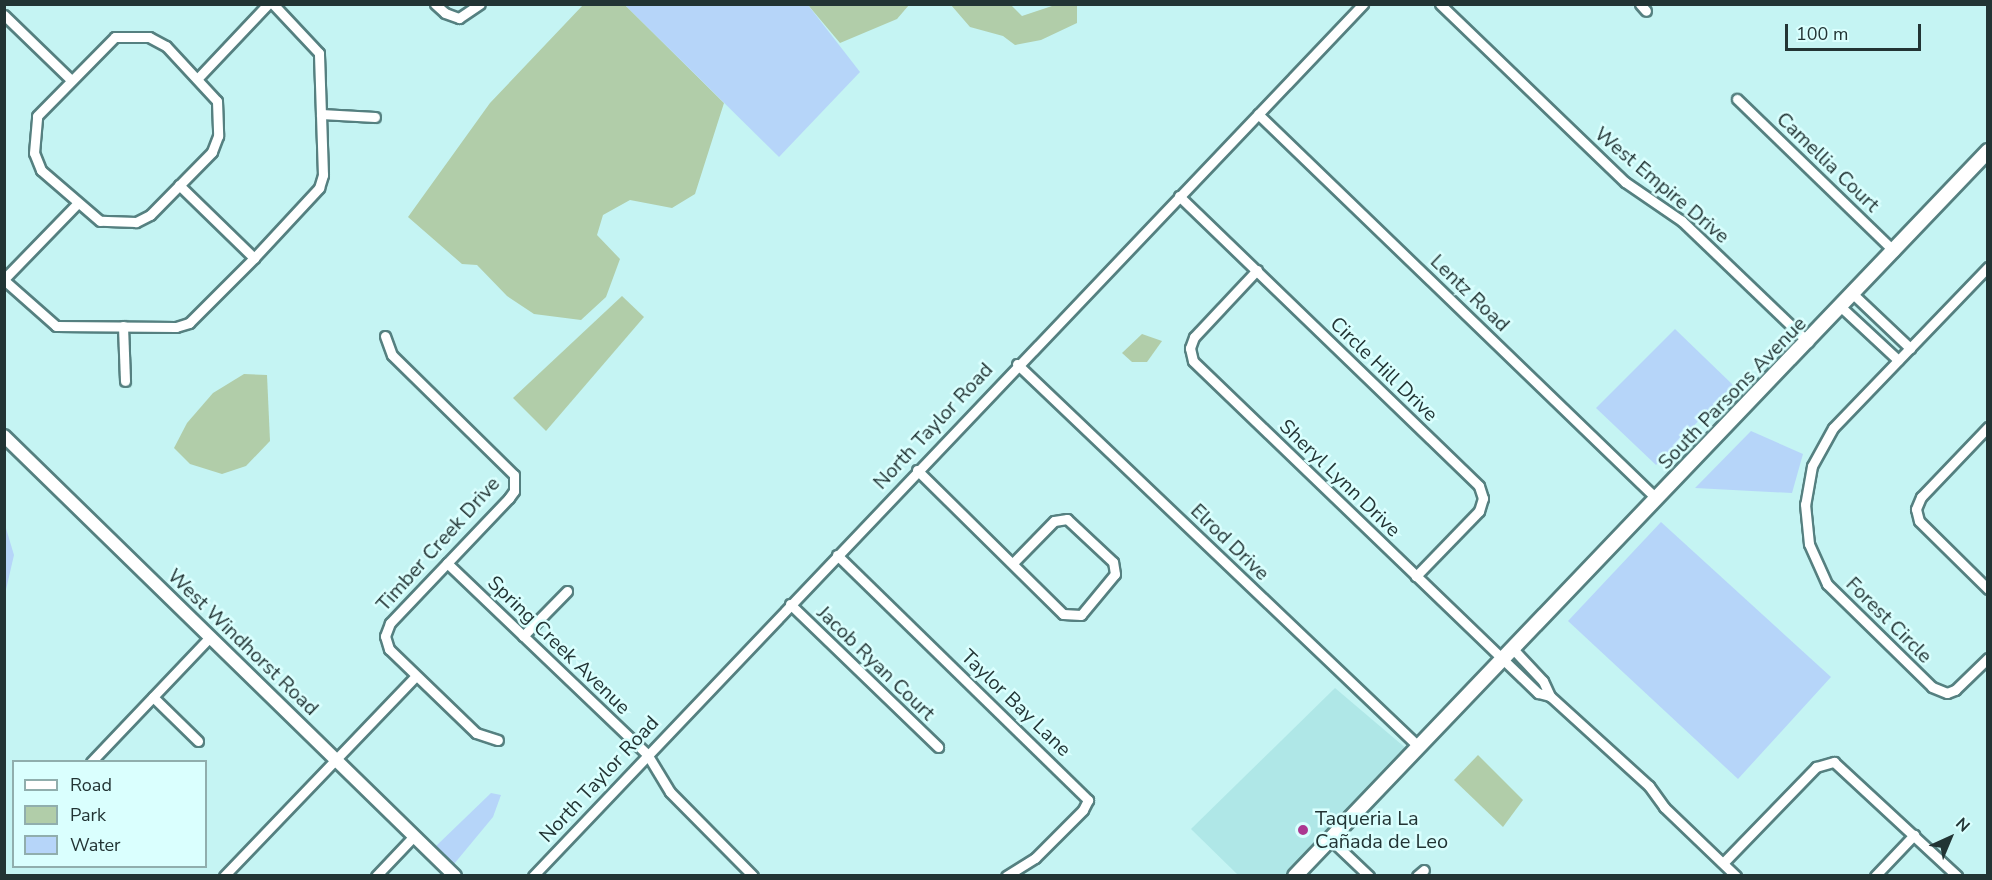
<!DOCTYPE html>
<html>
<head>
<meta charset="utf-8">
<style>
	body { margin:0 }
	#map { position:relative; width:1992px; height:880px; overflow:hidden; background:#c5f4f3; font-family:"Nunito Sans",sans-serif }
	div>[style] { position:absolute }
	.built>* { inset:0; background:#afe7e7 }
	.green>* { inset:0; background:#b1cda9 }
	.water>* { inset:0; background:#b6d5f9 }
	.roads { filter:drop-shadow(2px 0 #558080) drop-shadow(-2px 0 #558080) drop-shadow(0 2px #558080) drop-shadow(0 -2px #558080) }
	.minor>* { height:9px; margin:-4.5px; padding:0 4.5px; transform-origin:4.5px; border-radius:4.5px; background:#fff }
	.tertiary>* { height:12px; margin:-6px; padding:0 6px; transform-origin:6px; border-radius:6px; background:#fff }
	.secondary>* { height:14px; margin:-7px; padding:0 7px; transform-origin:7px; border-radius:7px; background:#fff }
	.dots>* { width:16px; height:16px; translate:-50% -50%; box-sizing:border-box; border:3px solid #dafffe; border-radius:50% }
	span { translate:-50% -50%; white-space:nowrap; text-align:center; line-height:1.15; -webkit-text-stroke:5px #dafffe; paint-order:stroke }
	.street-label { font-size:20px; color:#223434 }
	.poi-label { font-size:20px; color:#223434 }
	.left { translate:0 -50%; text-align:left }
	.frame { position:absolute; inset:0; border:6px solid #223434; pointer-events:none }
	.legend { position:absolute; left:12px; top:760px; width:195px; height:108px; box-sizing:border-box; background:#dafffe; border:2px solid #90aead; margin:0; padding:8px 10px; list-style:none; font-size:18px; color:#223434 }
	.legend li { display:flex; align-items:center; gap:12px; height:30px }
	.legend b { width:30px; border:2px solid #90aead }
	.north { position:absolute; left:1920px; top:808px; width:60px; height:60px; -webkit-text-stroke:4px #dafffe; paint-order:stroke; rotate:44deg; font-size:16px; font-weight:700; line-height:24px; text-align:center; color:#223434 }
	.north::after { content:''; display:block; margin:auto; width:21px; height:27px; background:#223434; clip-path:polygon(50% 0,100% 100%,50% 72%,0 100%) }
	.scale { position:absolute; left:1785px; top:24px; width:136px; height:27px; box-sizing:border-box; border:3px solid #223434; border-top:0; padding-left:8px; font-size:18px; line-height:21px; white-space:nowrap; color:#223434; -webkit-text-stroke:4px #dafffe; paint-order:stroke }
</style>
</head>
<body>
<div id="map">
	<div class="built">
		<i style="clip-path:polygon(1335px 688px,1408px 750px,1289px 875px,1238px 875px,1191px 829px)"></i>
	</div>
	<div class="green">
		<i style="clip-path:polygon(583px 5px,625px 5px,724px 103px,695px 194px,672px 208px,630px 200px,603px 215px,597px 235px,620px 259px,606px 297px,581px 320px,534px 314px,507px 296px,477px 265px,462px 264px,408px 217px,490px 103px)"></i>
		<i style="clip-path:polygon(808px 5px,909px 5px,897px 19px,840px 43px)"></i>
		<i style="clip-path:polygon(951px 5px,1011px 5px,1022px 16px,1055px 5px,1077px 5px,1077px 23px,1041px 40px,1015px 45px,1003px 36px,970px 27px)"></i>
		<i style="clip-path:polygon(622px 296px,644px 317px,546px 431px,513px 398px)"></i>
		<i style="clip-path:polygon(1142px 334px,1162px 341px,1147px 362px,1132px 362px,1122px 353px)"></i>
		<i style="clip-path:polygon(244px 374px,267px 375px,270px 441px,246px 466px,222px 474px,190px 464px,174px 448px,187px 423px,213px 393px)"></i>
		<i style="clip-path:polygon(1478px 755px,1523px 800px,1503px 827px,1454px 780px)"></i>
	</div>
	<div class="water">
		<i style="clip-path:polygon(625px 5px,808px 5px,860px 72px,779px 157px)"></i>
		<i style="clip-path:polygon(1675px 329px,1733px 385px,1656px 465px,1596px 408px)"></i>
		<i style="clip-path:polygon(1751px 431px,1803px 454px,1792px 493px,1695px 488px)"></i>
		<i style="clip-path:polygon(1661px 522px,1831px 677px,1738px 779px,1568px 621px)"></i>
		<i style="clip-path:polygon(5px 525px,14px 555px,5px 594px,4px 594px)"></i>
		<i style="clip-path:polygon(491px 793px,501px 795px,493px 817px,454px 864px,435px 847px)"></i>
	</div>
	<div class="roads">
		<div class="minor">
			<i style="left:435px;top:4px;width:13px;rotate:42deg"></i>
			<i style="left:445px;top:13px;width:15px;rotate:20deg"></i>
			<i style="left:459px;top:18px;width:25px;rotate:-34deg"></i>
			<i style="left:1440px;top:4px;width:257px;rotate:43.9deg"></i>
			<i style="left:1625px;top:182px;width:69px;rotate:34.4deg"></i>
			<i style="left:1682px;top:221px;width:175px;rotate:43.8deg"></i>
			<i style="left:1640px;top:4px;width:9px;rotate:49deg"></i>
			<i style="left:4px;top:15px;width:92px;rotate:44.1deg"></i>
			<i style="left:115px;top:37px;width:34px"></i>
			<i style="left:149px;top:37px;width:19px;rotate:28deg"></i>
			<i style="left:166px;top:46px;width:75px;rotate:47.2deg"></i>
			<i style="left:217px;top:101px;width:35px;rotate:88deg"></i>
			<i style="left:218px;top:136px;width:17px;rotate:111deg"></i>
			<i style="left:212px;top:152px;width:88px;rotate:134.5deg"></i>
			<i style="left:150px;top:215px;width:16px;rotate:153deg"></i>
			<i style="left:136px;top:222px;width:36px;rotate:-178deg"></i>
			<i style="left:100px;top:221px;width:78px;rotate:-139.2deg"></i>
			<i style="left:41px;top:170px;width:18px;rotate:-112deg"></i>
			<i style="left:34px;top:153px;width:37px;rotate:-85deg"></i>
			<i style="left:37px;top:116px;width:111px;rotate:-45.4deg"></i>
			<i style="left:198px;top:78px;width:102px;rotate:-46.6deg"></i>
			<i style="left:1737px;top:99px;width:219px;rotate:44.1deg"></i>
			<i style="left:321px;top:114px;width:54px;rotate:3.2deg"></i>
			<i style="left:1258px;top:114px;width:554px;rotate:43.98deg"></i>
			<i style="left:179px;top:185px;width:105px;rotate:44.2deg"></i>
			<i style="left:1179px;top:196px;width:417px;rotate:44deg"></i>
			<i style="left:1479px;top:486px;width:13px;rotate:72deg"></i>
			<i style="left:1483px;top:498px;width:14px;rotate:107deg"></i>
			<i style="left:1479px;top:511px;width:91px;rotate:134.1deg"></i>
			<i style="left:1988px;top:267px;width:223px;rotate:133.9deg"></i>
			<i style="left:1833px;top:428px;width:43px;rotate:118.9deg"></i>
			<i style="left:1812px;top:466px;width:39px;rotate:100deg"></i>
			<i style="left:1805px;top:504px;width:40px;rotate:84.3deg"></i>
			<i style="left:1809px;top:544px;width:44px;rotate:65.8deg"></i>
			<i style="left:1827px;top:584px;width:147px;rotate:44.4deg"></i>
			<i style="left:1932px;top:687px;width:16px;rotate:22deg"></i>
			<i style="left:1947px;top:693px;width:9px;rotate:-21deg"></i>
			<i style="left:1955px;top:690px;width:46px;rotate:-44.1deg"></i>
			<i style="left:1257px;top:270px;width:92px;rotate:133.2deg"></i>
			<i style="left:1194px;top:337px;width:12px;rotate:110deg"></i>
			<i style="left:1190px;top:348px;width:13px;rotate:77deg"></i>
			<i style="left:1193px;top:361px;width:479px;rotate:43.9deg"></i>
			<i style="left:1538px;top:693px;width:12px;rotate:14deg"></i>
			<i style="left:4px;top:279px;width:105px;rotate:-45.8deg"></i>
			<i style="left:4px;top:280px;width:69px;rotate:41.5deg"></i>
			<i style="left:56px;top:326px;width:120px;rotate:0.5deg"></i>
			<i style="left:176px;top:327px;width:14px;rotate:-17deg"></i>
			<i style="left:189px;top:323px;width:92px;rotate:-45deg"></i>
			<i style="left:254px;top:258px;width:96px;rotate:-47.1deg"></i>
			<i style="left:319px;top:188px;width:14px;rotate:-73deg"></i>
			<i style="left:323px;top:175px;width:122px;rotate:-91.9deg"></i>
			<i style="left:319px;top:53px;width:67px;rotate:-133.2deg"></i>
			<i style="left:1853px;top:294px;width:79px;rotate:43.5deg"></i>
			<i style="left:1841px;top:307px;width:78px;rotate:42.9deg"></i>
			<i style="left:123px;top:326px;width:55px;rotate:87.9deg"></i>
			<i style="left:385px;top:336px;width:20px;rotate:70deg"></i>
			<i style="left:392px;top:355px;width:171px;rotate:44.5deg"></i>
			<i style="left:514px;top:475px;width:16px;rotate:90deg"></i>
			<i style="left:514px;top:491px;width:9px;rotate:126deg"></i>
			<i style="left:509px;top:498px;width:173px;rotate:133.6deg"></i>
			<i style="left:390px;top:623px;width:14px;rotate:111deg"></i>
			<i style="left:385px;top:636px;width:14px;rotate:73deg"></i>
			<i style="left:389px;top:649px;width:121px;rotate:44deg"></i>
			<i style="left:476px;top:733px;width:23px;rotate:18deg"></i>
			<i style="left:1017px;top:364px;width:554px;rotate:43.61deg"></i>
			<i style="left:1988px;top:427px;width:97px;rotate:133.7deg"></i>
			<i style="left:1921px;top:497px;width:13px;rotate:113deg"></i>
			<i style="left:1916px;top:509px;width:12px;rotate:76deg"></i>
			<i style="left:1919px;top:521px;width:97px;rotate:44.6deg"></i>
			<i style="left:917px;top:470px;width:205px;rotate:44.6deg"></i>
			<i style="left:1063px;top:614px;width:18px;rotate:3deg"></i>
			<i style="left:1081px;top:615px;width:53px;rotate:-50.3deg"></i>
			<i style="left:1115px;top:574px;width:12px;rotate:-99deg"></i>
			<i style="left:1113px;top:562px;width:63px;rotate:-136.9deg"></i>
			<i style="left:1067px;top:519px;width:13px;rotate:171deg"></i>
			<i style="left:1054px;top:521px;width:59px;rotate:134.3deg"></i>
			<i style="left:837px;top:555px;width:351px;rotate:44.3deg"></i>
			<i style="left:1088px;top:800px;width:11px;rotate:117deg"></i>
			<i style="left:1083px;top:810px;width:68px;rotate:135deg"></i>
			<i style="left:1035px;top:858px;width:34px;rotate:148deg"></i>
			<i style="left:447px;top:563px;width:277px;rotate:43.7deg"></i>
			<i style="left:647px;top:754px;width:44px;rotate:58.8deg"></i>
			<i style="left:670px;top:792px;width:118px;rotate:45.3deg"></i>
			<i style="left:790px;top:604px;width:206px;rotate:44deg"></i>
			<i style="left:523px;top:636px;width:63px;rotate:-45.6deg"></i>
			<i style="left:1512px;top:648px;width:45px;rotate:46.8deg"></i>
			<i style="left:1543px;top:681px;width:17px;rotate:65deg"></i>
			<i style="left:1550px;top:696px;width:134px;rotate:42.3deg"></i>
			<i style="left:1649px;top:786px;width:26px;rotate:54deg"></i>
			<i style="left:1664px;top:807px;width:100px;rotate:43.8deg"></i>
			<i style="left:153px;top:697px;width:63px;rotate:44.4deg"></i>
			<i style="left:91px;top:762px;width:173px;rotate:-46.4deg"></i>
			<i style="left:1330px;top:839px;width:54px;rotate:43.5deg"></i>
			<i style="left:1723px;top:863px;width:134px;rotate:-45.9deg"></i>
			<i style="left:1816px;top:767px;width:19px;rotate:-16deg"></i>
			<i style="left:1834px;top:762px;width:168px;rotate:42.8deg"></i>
			<i style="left:224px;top:876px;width:277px;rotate:-46.2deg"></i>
			<i style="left:376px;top:876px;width:55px;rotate:-46.5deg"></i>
			<i style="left:533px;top:876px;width:1204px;rotate:-46.41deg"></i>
			<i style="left:1417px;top:876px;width:9px;rotate:-41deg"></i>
			<i style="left:1875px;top:876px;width:57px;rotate:-46.4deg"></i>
		</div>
		<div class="tertiary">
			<i style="left:4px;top:436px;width:630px;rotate:44.29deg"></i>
		</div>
		<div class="secondary">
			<i style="left:1295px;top:876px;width:1003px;rotate:-46.29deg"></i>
		</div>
	</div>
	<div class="dots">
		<i style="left:1303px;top:830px;background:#ac3891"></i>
	</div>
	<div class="street-label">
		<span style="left:1828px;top:162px;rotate:44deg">Camellia Court</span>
		<span style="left:1662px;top:185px;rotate:40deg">West Empire Drive</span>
		<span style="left:1470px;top:293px;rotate:44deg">Lentz Road</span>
		<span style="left:1384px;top:369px;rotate:44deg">Circle Hill Drive</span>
		<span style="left:1732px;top:393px;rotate:-46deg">South Parsons Avenue</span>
		<span style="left:933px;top:426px;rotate:-47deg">North Taylor Road</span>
		<span style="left:1340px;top:478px;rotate:44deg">Sheryl Lynn Drive</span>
		<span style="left:1230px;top:542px;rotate:44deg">Elrod Drive</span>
		<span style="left:438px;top:544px;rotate:-48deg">Timber Creek Drive</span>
		<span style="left:1889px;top:620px;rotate:45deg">Forest Circle</span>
		<span style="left:243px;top:642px;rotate:44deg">West Windhorst Road</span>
		<span style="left:559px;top:645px;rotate:44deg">Spring Creek Avenue</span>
		<span style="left:876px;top:663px;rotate:44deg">Jacob Ryan Court</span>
		<span style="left:1016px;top:703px;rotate:44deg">Taylor Bay Lane</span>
		<span style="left:599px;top:779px;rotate:-47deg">North Taylor Road</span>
	</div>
	<div class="poi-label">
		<span class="left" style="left:1315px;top:830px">Taqueria La<br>Cañada de Leo</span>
	</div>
	<div class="frame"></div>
	<ul class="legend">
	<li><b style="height:8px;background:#fff"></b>Road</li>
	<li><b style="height:16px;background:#b1cda9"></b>Park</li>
	<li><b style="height:16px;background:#b6d5f9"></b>Water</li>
	</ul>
	<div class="north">N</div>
	<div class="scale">100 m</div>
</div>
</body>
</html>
